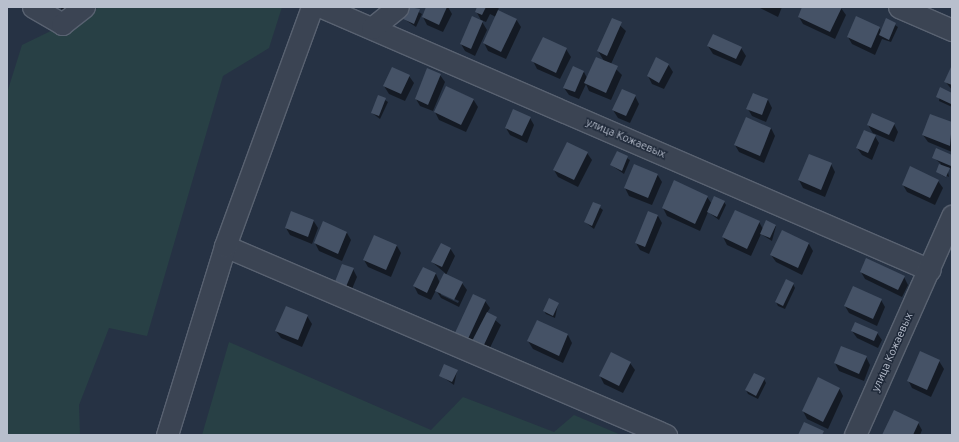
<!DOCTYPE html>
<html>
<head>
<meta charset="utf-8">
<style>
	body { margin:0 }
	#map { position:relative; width:959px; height:442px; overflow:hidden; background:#263244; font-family:Ubuntu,sans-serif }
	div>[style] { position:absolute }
	.green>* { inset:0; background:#284045 }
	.shadow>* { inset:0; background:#0007 }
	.building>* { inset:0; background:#455266 }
	.roads { filter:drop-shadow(1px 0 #596271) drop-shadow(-1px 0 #596271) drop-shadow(0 1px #596271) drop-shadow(0 -1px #596271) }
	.minor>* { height:21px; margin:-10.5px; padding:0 10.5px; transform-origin:10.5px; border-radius:10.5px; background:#3b4453 }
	span { translate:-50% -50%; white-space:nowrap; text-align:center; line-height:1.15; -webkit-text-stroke:3px #1f2939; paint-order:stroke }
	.street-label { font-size:11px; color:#b8bfcd }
	.frame { position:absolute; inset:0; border:8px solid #b8bfcd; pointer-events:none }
</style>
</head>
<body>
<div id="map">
	<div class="green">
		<i style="clip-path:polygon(100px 7px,282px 7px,269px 48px,223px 76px,147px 336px,109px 328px,79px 405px,80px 435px,7px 435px,7px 93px,22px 45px)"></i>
		<i style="clip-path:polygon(229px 342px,431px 430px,463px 397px,554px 432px,574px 415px,621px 435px,202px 435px)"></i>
	</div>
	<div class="shadow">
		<i style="clip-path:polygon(60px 7px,67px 7px,62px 10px)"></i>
		<i style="clip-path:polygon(410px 7px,422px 14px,416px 27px,404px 19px)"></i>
		<i style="clip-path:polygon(428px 7px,448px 7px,452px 14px,443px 32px,427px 25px,423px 17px)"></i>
		<i style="clip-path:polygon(478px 7px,499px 7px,498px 11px,516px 19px,521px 27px,506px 59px,488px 51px,484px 43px,496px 17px,490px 14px,486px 22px,481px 20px,487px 30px,475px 56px,465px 51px,461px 44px,482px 22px,476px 11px)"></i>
		<i style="clip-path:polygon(758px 7px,782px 7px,778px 17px)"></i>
		<i style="clip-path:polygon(803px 7px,841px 8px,846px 15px,835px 39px,803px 24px,799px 17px)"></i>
		<i style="clip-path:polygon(613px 19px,626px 31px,611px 64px,622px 75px,611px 100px,589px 91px,586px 84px,579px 99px,569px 95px,564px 88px,584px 72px,587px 78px,604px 61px,598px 51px)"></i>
		<i style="clip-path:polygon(887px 20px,898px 27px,891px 42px,882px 39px,875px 55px,852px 44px,848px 37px,879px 28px,881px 31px)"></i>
		<i style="clip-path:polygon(708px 46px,741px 48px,746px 56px,741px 66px,713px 54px)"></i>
		<i style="clip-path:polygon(566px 49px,571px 57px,560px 79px,537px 69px,533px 61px)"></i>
		<i style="clip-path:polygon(668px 64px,673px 72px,664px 89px,652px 84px,648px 76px)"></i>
		<i style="clip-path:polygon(952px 67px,952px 90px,945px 81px)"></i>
		<i style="clip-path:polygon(440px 75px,445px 82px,433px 111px,420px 106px,416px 99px)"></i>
		<i style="clip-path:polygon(409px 76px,414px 83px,405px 101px,389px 94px,384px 86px)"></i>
		<i style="clip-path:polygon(447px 87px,473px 99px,478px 107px,466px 132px,439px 120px,435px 112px)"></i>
		<i style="clip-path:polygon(941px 89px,952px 94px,952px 107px,939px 101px)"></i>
		<i style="clip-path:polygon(754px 94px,768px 100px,772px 108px,766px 122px,752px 116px,748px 109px)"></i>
		<i style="clip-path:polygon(379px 96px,388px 102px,380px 119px,372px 113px)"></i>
		<i style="clip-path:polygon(635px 96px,639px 104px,630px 123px,618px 118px,613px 110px)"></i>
		<i style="clip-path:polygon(931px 115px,952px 123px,952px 152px,928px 142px,923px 135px)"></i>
		<i style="clip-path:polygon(530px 118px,534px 125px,527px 143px,510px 135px,506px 128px)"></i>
		<i style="clip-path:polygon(894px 124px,898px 132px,894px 142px,873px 133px,879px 143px,872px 160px,862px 155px,857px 148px,874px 135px,868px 125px)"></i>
		<i style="clip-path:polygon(771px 128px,775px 136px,764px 163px,739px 152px,735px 145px)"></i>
		<i style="clip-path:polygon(937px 149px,952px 156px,952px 169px,947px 167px,949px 177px,938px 172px,948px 179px,937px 172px,941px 164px,933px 157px)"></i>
		<i style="clip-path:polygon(617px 152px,630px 160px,624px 174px,611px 165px)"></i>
		<i style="clip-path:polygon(587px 153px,592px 160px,578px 187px,558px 177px,554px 170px)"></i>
		<i style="clip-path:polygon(831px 164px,835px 172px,825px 197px,803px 188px,799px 180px)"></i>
		<i style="clip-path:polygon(657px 174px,662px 182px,652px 205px,629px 196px,625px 188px)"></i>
		<i style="clip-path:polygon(938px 181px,943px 188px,935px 205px,907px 192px,903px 185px)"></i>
		<i style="clip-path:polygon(675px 182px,707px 197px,712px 204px,724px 202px,726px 205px,719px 220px,708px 212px,700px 231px,667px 216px,663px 208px)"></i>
		<i style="clip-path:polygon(594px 203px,603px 210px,594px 229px,585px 222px)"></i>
		<i style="clip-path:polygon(649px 212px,658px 216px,662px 223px,649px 254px,640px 250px,636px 243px)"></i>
		<i style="clip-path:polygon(313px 220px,318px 228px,312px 244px,290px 235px,286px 228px)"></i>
		<i style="clip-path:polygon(759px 222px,763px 229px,766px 222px,776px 226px,772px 241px,761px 234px,751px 256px,727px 245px,723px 237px)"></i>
		<i style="clip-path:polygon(324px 223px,347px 233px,351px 240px,342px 261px,319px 251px,315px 243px)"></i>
		<i style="clip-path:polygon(782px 232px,809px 244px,813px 251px,802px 275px,776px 262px,771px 255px)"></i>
		<i style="clip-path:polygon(374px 236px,397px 246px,401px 253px,391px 277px,368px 267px,364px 260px)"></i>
		<i style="clip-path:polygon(evenodd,450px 248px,455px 256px,446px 275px,462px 283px,467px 290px,459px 307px,441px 298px,436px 290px,431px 300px,418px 294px,414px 286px,423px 268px,436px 274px,440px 283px,445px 273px,432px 262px,450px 248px,441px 293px,459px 301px,458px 303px,441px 295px,441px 293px)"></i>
		<i style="clip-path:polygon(353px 269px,357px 277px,349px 296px,339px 291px)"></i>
		<i style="clip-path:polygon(861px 272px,904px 277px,908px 285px,902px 297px,865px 279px)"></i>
		<i style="clip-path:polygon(793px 284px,795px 288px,785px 309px,778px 306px,776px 302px)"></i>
		<i style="clip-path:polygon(881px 300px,885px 307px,877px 326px,849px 313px,845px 306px)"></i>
		<i style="clip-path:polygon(485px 301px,490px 308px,487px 313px,501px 325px,487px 354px,455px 334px)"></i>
		<i style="clip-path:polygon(558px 304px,555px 318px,546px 314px,544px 311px)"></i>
		<i style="clip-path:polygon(307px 316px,312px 324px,302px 347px,281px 338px,276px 331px)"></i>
		<i style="clip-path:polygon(537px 321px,568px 335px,572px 343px,563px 363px,533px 349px,528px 341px)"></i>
		<i style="clip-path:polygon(852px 331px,877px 333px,882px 340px,878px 348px,857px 338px)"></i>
		<i style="clip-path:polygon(866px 357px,870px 365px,864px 381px,839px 371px,835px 363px)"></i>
		<i style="clip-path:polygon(939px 361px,944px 369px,931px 397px,912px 388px,908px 380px)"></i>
		<i style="clip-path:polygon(630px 363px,635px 370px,623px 393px,604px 384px,600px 376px)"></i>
		<i style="clip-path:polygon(457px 371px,454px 385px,440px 375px)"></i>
		<i style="clip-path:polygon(764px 379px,766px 383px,758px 399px,748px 394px,746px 390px)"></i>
		<i style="clip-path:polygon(839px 388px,843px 396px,828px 429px,807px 419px,803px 411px)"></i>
		<i style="clip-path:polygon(918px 423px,922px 430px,920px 435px,883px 435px)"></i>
	</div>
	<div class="building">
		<i style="clip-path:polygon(409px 7px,420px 9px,414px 24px,403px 19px)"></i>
		<i style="clip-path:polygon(426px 7px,447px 7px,439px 25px,422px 17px)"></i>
		<i style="clip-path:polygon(477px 7px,492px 7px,486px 7px,482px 15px,475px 12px)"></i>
		<i style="clip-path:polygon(802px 7px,842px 7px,830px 32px,798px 17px)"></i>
		<i style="clip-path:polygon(498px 10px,517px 19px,501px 52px,483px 43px)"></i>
		<i style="clip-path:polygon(472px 16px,483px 21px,471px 49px,460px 44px)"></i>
		<i style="clip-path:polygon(856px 16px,880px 27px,871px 48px,847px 37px)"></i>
		<i style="clip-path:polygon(612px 18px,622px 22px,607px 56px,597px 51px)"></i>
		<i style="clip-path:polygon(886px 18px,896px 23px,889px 40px,879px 35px)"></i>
		<i style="clip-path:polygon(713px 34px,742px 47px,736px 59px,707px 46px)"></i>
		<i style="clip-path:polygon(543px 37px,567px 48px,556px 73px,531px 61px)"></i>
		<i style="clip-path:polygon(596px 57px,618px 66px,606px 93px,584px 83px)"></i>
		<i style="clip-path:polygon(656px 57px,669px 64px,659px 83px,647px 76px)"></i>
		<i style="clip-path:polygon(952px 65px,952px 85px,944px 82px)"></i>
		<i style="clip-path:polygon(573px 66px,584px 71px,575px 92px,563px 88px)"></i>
		<i style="clip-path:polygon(392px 67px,410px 75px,401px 94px,383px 86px)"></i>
		<i style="clip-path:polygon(427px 68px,441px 74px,428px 105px,415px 99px)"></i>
		<i style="clip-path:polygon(446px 86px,474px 99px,461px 125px,434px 112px)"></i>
		<i style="clip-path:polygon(940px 87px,952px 93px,951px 104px,936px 97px)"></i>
		<i style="clip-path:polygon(622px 89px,636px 95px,626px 116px,612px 110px)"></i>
		<i style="clip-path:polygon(753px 93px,768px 99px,762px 115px,746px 109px)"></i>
		<i style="clip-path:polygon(378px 95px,386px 98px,379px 116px,371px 113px)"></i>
		<i style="clip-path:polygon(513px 109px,531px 117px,522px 136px,505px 128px)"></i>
		<i style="clip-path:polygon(872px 113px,895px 123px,889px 135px,867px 125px)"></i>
		<i style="clip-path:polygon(930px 114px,952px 122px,950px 146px,922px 135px)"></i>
		<i style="clip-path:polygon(746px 117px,771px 128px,760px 156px,734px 145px)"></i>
		<i style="clip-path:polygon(864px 130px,876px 135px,868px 153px,856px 148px)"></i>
		<i style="clip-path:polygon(567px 142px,588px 152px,574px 180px,553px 170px)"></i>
		<i style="clip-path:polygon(936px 148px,952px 155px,951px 166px,932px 158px)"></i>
		<i style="clip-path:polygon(617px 151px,628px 156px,622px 171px,610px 165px)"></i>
		<i style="clip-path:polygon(809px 154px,832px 163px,821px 190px,798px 180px)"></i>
		<i style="clip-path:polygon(634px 164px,658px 174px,648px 198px,624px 188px)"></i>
		<i style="clip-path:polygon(939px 164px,950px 168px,946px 177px,936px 172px)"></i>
		<i style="clip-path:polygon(910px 166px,939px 180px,930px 198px,902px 185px)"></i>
		<i style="clip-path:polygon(674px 180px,708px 196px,695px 224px,662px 208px)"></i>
		<i style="clip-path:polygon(714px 196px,725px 201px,717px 217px,707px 212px)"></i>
		<i style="clip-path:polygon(593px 202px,601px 205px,592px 226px,584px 222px)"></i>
		<i style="clip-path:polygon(735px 210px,760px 221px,747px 249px,722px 237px)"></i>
		<i style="clip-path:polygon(291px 211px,314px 220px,308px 237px,285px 228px)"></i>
		<i style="clip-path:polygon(648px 211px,658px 215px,645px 247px,635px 243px)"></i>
		<i style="clip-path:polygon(766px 220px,776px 225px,770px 238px,760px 234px)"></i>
		<i style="clip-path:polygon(323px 221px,347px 232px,338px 254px,314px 243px)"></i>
		<i style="clip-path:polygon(782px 230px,809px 243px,798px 268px,770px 255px)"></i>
		<i style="clip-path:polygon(374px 235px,397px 245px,386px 270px,363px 260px)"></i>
		<i style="clip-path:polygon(441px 243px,451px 248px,442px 267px,431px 262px)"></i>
		<i style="clip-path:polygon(866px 258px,905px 276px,898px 290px,860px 272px)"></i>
		<i style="clip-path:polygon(342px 264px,354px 268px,345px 289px,334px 284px)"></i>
		<i style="clip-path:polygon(423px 267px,436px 273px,427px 293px,413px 286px)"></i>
		<i style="clip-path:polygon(444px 273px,463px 282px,454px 300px,435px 291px)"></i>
		<i style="clip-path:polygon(786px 279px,794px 283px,783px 306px,775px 302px)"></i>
		<i style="clip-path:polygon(853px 286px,882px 299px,873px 319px,844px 306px)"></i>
		<i style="clip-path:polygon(473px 294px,486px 300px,467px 341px,454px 335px)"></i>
		<i style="clip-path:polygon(549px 298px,559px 303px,553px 316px,543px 311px)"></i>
		<i style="clip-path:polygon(286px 306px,308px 315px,298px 340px,275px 331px)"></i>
		<i style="clip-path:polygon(487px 312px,497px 317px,483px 347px,472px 341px)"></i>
		<i style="clip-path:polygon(537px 320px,568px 334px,559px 356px,527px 341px)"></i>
		<i style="clip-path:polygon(855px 322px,878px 332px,874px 341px,851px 331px)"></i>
		<i style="clip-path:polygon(841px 346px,867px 356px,859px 374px,834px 363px)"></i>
		<i style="clip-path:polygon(920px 351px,940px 360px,927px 390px,907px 381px)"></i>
		<i style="clip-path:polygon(611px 352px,631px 362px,619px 386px,599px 376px)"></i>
		<i style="clip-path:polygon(444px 364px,458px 370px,452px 382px,439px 376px)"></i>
		<i style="clip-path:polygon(754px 373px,765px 378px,756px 396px,745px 390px)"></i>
		<i style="clip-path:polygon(818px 377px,840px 388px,823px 422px,802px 411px)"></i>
		<i style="clip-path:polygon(894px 410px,919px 422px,913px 435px,882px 435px)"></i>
		<i style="clip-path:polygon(804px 422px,824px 431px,822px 435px,798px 435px)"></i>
	</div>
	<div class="roads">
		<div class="minor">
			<i style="left:33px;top:7px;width:34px;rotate:30deg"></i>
			<i style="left:62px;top:24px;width:28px;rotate:-38deg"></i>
			<i style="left:322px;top:7px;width:662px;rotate:23.39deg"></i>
			<i style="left:899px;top:7px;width:58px;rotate:23.5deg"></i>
			<i style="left:372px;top:28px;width:33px;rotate:-39deg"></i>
			<i style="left:225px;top:246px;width:480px;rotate:23.2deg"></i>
			<i style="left:167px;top:435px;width:198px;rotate:-72.9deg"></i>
			<i style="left:225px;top:246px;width:254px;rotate:-70deg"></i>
			<i style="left:855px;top:435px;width:240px;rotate:-66.1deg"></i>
		</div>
	</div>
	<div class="street-label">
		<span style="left:626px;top:138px;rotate:23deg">улица Кожаевых</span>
		<span style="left:892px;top:352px;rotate:-66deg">улица Кожаевых</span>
	</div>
	<div class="frame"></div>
</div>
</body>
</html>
